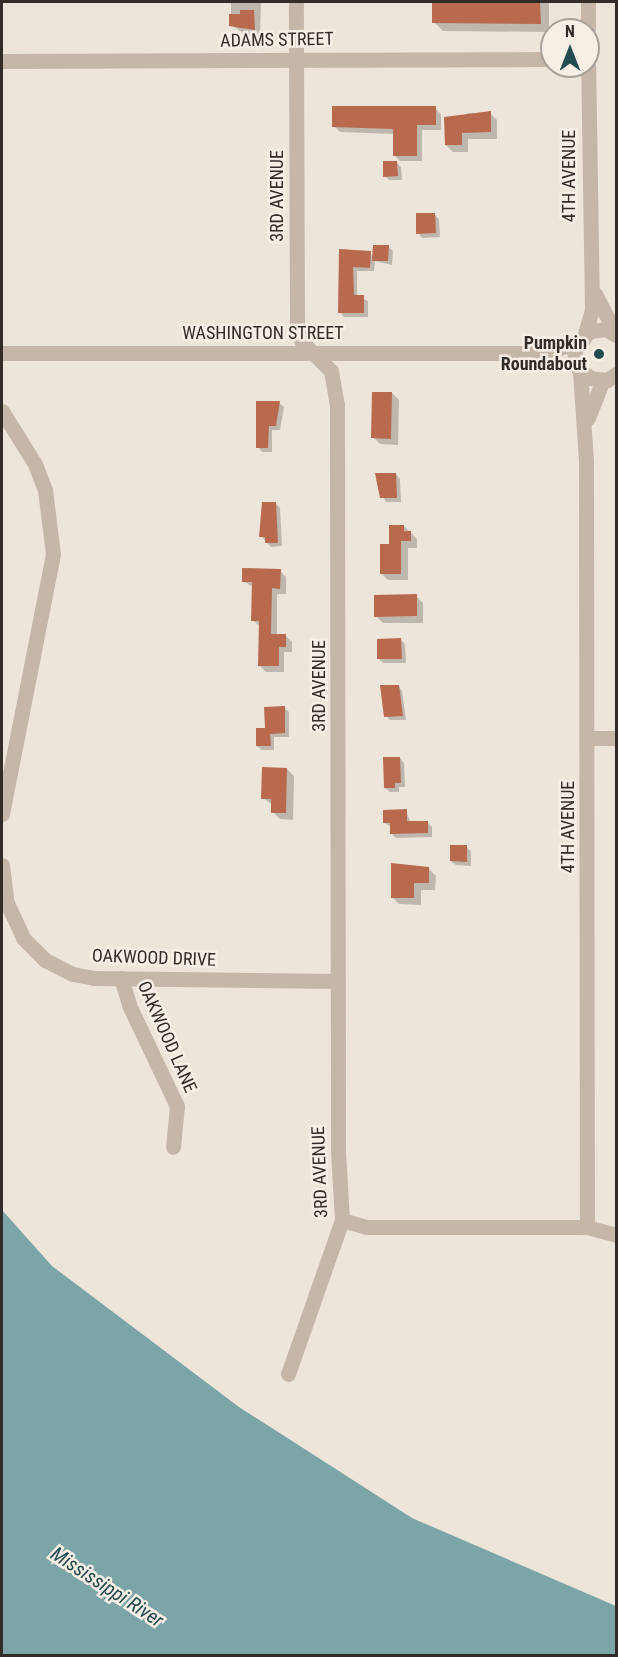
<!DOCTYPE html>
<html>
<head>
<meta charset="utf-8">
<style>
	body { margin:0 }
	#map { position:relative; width:618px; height:1657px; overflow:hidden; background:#eee5da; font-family:"Roboto Condensed",sans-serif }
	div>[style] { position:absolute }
	.water>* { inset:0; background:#7ca5a8 }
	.shadow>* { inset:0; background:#0003 }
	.building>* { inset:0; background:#b96a4e }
	.minor>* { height:15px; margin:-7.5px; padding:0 7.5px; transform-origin:7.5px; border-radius:7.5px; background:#c5b6a8 }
	.dots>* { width:16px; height:16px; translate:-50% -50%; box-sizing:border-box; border:3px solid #f7efe6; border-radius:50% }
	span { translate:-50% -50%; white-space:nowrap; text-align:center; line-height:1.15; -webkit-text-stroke:5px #f7efe6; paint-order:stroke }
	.street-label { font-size:18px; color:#322b27 }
	.poi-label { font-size:18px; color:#322b27; font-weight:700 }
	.right { translate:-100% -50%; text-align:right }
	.water-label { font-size:20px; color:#214b4f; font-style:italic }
	.frame { position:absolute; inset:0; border:3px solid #322b27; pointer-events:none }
	.north { position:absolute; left:540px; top:18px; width:60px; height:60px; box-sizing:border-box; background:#f7efe6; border:2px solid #a8a19a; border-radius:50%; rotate:0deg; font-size:16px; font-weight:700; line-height:24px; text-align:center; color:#322b27 }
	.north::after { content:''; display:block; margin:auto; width:21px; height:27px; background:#214b4f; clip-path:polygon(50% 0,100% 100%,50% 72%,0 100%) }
</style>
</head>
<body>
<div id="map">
	<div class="water">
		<i style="clip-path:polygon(2px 1210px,52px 1266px,239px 1407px,412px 1518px,616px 1606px,616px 1655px,2px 1655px)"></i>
	</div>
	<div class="shadow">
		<i style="clip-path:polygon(231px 2px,261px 2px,260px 35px,248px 36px,231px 25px)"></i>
		<i style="clip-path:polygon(434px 2px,549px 2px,549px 32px,443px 31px,434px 22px)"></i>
		<i style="clip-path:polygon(435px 108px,441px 114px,441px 130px,422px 130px,422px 161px,400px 161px,394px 155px,394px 134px,340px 132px,334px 126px)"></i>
		<i style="clip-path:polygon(468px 113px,490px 113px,497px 120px,497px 139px,468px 139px,468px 152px,453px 152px,446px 145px)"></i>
		<i style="clip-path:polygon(397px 163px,401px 167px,402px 180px,389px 180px,385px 176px)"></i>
		<i style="clip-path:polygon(434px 214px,439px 219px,440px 237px,422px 238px,418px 233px)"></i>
		<i style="clip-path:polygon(388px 247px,393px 251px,392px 265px,375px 261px,374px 271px,357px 271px,357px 296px,368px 301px,368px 317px,344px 317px,340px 312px,341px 251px,374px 255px)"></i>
		<i style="clip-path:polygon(392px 393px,399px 400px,398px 445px,380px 444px,373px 437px)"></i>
		<i style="clip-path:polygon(279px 403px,284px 407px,280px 430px,272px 430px,272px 452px,262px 452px,258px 447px)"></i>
		<i style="clip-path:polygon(396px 474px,400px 479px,401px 502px,386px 502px,377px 485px,376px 475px)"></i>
		<i style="clip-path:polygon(275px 503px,280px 508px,282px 546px,271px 547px,261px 536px)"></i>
		<i style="clip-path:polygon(404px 526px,417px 539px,417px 548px,408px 548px,408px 580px,388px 580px,381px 573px,390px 545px)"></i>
		<i style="clip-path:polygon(280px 571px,286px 577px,286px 594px,277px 594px,277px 636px,286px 636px,292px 642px,292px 652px,284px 652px,284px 672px,266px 672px,260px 666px,260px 626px,252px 620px,253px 587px,243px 581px)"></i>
		<i style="clip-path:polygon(416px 596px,423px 603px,423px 623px,383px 623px,376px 616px)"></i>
		<i style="clip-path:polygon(401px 640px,405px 644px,406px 663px,383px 663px,379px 659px)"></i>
		<i style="clip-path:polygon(398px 686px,402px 691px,406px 720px,390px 720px,386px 716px)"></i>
		<i style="clip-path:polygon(284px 708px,289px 712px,289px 737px,274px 737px,274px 750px,262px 750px,257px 746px)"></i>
		<i style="clip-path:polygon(400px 758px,404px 763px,405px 787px,399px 787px,399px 792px,390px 792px,385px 788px)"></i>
		<i style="clip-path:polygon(287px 769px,294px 776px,293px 820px,280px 819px,273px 812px,273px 805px,263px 798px)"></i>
		<i style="clip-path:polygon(406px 811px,411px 823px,427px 822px,432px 827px,432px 837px,396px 838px,391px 833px,391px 827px,385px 823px)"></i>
		<i style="clip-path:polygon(466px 847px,471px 851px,471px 866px,456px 865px,451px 861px)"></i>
		<i style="clip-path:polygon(429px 869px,436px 876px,435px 890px,421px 890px,421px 905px,399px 904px,392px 897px)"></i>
	</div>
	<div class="building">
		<i style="clip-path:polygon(432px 2px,540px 2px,541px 24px,432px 23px)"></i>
		<i style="clip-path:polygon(240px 10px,254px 10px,255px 30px,229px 26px,229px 14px,240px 14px)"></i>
		<i style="clip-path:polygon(332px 106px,436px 106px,436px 125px,417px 125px,417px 156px,393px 156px,393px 129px,332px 127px)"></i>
		<i style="clip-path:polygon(491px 111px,491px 132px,462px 133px,462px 145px,445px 145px,444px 117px)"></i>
		<i style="clip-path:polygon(383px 161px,397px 161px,398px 176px,383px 177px)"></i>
		<i style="clip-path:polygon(416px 213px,435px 213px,436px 233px,416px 234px)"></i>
		<i style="clip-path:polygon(373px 245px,389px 245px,388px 261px,372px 261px)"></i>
		<i style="clip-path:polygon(339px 249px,371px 251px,370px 268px,353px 267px,354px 295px,364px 295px,364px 313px,338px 313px)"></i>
		<i style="clip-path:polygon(372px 392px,392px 392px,391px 439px,371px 438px)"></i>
		<i style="clip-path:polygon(256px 401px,280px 401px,276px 426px,269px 426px,268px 448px,256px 448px)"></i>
		<i style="clip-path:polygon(375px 473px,396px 473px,397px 498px,380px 498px)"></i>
		<i style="clip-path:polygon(262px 502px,276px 502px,278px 543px,265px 543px,265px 537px,259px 537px)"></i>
		<i style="clip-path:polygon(389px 525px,404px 525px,404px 531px,411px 531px,411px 541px,401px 541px,401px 574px,380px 574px,380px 544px,389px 544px)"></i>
		<i style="clip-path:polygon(242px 568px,281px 569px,280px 589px,272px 588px,271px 634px,286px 634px,286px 647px,279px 647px,279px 666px,258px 666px,259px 621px,251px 621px,252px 582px,242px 582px)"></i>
		<i style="clip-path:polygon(417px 594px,417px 616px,374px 617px,374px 595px)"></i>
		<i style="clip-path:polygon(401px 638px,402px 659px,377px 659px,377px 639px)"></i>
		<i style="clip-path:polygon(380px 685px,399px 685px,403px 716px,384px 717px)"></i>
		<i style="clip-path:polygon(285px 706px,285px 733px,270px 734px,271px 746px,256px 746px,256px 728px,265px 728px,264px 707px)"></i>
		<i style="clip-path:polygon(383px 757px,400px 757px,401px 783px,395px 783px,395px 788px,384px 788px)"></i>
		<i style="clip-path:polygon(262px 767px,287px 768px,286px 813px,271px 813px,271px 799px,261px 799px)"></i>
		<i style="clip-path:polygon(407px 809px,407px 821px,428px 821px,428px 833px,390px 834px,390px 823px,383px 823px,383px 810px)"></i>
		<i style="clip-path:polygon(450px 845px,467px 845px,467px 862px,450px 861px)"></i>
		<i style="clip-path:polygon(391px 863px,429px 867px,429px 883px,414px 883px,414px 898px,391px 898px)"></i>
	</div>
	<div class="minor">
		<i style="left:588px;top:30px;width:28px;rotate:-90deg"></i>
		<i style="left:2px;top:61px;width:550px;rotate:-0.21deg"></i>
		<i style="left:595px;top:294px;width:45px;rotate:62.3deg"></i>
		<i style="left:585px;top:334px;width:25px;rotate:-74deg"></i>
		<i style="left:592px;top:310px;width:244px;rotate:-90.9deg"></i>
		<i style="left:616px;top:335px;width:12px;rotate:-149deg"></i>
		<i style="left:606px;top:329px;width:17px;rotate:173deg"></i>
		<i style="left:589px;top:331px;width:25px;rotate:127deg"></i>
		<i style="left:574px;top:351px;width:16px;rotate:79deg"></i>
		<i style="left:577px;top:367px;width:17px;rotate:40deg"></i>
		<i style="left:590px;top:378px;width:17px;rotate:7deg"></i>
		<i style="left:607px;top:380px;width:11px;rotate:-34deg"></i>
		<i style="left:2px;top:353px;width:523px"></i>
		<i style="left:525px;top:353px;width:32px;rotate:-7deg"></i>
		<i style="left:557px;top:349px;width:24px;rotate:-22deg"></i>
		<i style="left:580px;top:371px;width:91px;rotate:86.2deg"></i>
		<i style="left:586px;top:462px;width:765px;rotate:89.93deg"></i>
		<i style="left:2px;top:411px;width:62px;rotate:58.1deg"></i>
		<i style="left:35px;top:464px;width:28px;rotate:69deg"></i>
		<i style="left:45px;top:490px;width:64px;rotate:82.9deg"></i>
		<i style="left:53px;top:554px;width:265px;rotate:101.1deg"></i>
		<i style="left:588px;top:418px;width:41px;rotate:-68.5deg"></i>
		<i style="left:587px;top:738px;width:29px"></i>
		<i style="left:2px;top:865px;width:38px;rotate:83deg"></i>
		<i style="left:7px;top:903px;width:38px;rotate:65deg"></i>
		<i style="left:23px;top:938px;width:31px;rotate:45deg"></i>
		<i style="left:45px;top:960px;width:31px;rotate:27deg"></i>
		<i style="left:73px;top:974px;width:21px;rotate:11deg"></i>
		<i style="left:94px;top:978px;width:243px;rotate:0.7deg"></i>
		<i style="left:121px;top:978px;width:28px;rotate:73deg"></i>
		<i style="left:129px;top:1005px;width:112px;rotate:64.6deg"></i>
		<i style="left:177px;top:1106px;width:41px;rotate:95.6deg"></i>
		<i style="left:342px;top:1220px;width:25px;rotate:16deg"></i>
		<i style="left:366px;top:1227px;width:221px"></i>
		<i style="left:587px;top:1227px;width:30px;rotate:15deg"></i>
		<i style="left:288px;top:1374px;width:163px;rotate:-70.7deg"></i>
		<i style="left:342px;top:1220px;width:70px;rotate:-93.3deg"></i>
		<i style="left:338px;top:1150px;width:745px;rotate:-90.08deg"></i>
		<i style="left:337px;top:405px;width:35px;rotate:-100deg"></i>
		<i style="left:331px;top:371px;width:41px;rotate:-135deg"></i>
		<i style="left:302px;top:342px;width:15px;rotate:-110deg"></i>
		<i style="left:297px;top:328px;width:326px;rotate:-90.2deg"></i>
	</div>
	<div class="dots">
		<i style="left:599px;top:354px;background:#214b4f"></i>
	</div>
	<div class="street-label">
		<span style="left:277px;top:40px;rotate:-1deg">ADAMS STREET</span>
		<span style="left:569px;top:176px;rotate:-90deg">4TH AVENUE</span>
		<span style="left:277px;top:196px;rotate:-90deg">3RD AVENUE</span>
		<span style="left:263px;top:333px">WASHINGTON STREET</span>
		<span style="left:319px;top:686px;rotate:-90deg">3RD AVENUE</span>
		<span style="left:568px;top:827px;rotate:-90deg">4TH AVENUE</span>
		<span style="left:154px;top:958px;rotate:2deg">OAKWOOD DRIVE</span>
		<span style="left:167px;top:1037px;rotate:66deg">OAKWOOD LANE</span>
		<span style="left:320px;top:1172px;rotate:-92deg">3RD AVENUE</span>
	</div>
	<div class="poi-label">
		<span class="right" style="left:587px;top:354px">Pumpkin<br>Roundabout</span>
	</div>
	<div class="water-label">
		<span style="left:107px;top:1587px;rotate:33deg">Mississippi River</span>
	</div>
	<div class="frame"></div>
	<div class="north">N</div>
</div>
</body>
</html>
